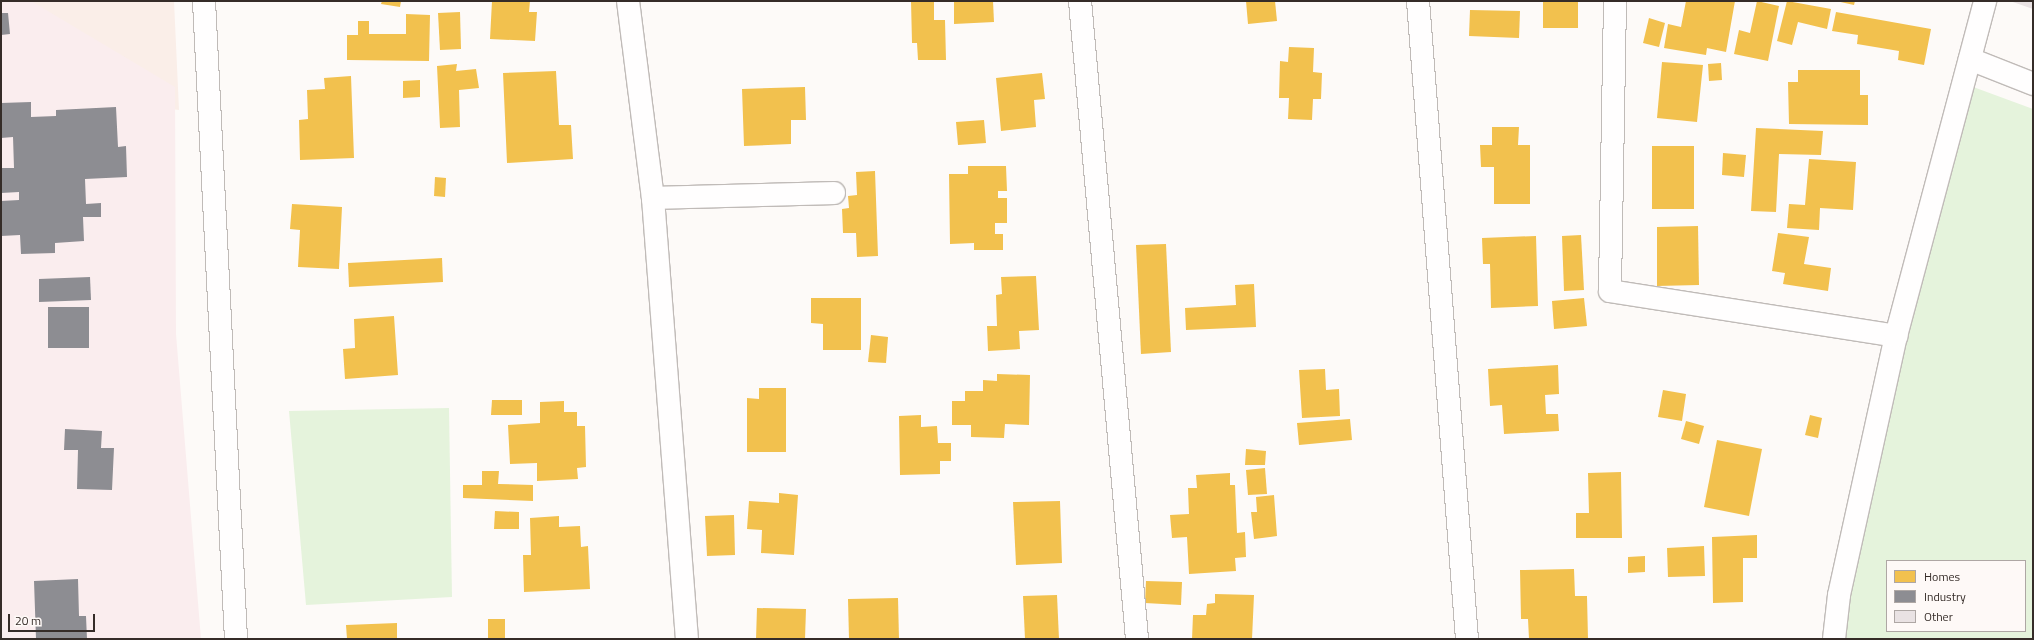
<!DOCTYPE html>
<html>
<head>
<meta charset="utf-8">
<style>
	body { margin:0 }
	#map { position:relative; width:2034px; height:640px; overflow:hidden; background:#fdfaf8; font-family:"Titillium Web",sans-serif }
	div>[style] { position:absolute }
	.built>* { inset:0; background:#faeee8 }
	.industrial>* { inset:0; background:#faedee }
	.green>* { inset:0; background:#e5f3dc }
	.homes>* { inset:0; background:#f2c14e }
	.industry>* { inset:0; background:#8d8d92 }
	.building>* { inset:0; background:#e9e2e3 }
	.roads { filter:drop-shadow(1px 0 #c0bbb8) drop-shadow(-1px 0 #c0bbb8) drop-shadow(0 1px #c0bbb8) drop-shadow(0 -1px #c0bbb8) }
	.street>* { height:22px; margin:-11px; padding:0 11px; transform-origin:11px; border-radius:11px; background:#fffefe }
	span { translate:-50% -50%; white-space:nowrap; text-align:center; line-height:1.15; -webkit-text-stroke:4px #fef9f7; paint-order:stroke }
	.frame { position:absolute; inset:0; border:2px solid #352c28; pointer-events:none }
	.legend { position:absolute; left:1886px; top:560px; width:140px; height:72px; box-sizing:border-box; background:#fef9f7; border:1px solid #aea7a4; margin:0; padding:5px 7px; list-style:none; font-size:12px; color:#352c28 }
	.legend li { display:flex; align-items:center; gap:8px; height:20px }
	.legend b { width:20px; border:1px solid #aea7a4 }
	.scale { position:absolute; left:8px; top:614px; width:87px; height:18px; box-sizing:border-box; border:2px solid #352c28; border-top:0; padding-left:5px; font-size:12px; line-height:14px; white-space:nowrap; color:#352c28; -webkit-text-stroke:3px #fef9f7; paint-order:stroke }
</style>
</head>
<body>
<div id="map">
	<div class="built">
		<i style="clip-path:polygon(12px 1px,174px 1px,179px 110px,35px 92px)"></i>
	</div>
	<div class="industrial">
		<i style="clip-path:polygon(31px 1px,175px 87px,176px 334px,201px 639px,1px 639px,1px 2px)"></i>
	</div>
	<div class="green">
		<i style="clip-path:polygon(evenodd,1957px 81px,2033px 109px,2033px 639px,1835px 639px,1957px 81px,1887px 561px,2025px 561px,2025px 631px,1887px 631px,1887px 561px)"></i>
		<i style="clip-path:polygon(449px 408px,452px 597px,306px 605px,289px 411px)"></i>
	</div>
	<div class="homes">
		<i style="clip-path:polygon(382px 1px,401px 1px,400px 7px,381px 4px)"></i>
		<i style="clip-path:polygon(492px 1px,530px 1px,529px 12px,537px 12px,535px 41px,490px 39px)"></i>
		<i style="clip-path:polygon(911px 1px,934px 1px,934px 20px,945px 20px,946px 60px,918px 60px,917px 43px,912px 43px)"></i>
		<i style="clip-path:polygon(954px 1px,993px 1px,994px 22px,954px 24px)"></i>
		<i style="clip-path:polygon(1246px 1px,1275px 1px,1277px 21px,1248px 24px)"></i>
		<i style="clip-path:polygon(1543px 1px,1578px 1px,1578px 28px,1543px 28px)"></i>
		<i style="clip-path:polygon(1686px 1px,1735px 1px,1726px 52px,1707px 48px,1706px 55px,1664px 48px,1668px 24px,1681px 27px)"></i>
		<i style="clip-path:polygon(1757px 1px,1779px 6px,1768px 61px,1734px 54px,1739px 30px,1750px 33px)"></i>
		<i style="clip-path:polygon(1787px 1px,1831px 9px,1827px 29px,1798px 22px,1792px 45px,1777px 41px)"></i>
		<i style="clip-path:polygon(1836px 1px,1855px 1px,1854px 5px)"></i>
		<i style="clip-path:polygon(1470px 10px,1520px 11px,1519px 38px,1469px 36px)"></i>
		<i style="clip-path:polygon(460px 12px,461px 49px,440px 50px,438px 13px)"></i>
		<i style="clip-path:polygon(1836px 12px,1931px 29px,1924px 65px,1898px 60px,1899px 51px,1857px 44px,1858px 35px,1832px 31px)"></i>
		<i style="clip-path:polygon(406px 14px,430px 15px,429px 61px,347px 60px,347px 35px,358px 35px,358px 21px,369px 21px,369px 34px,406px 34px)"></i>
		<i style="clip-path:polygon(1649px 18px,1665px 23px,1659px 47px,1643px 43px)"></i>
		<i style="clip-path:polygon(1289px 47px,1314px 48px,1313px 72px,1322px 73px,1321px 99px,1313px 99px,1312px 120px,1288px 119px,1289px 98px,1279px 98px,1280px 61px,1288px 62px)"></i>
		<i style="clip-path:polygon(1662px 62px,1703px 65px,1697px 122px,1657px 118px)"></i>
		<i style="clip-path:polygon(1721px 63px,1722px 80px,1709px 81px,1708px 64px)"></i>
		<i style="clip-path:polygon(457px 64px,456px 71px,476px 69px,479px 88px,459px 90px,460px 127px,440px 128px,437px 66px)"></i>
		<i style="clip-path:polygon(1798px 70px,1860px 70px,1860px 95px,1868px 95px,1868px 125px,1789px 124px,1788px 82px,1798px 82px)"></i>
		<i style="clip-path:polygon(556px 71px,559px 125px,571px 125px,573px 159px,507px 163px,503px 73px)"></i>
		<i style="clip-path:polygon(1042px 73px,1045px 99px,1034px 100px,1036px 127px,1001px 131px,996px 78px)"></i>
		<i style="clip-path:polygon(351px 76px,354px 158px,300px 160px,299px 120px,308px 119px,307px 90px,325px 89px,324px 78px)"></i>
		<i style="clip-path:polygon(420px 80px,420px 97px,403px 98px,403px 81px)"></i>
		<i style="clip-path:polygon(805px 87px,806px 120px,791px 120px,791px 144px,744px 146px,742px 89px)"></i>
		<i style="clip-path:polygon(984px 120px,986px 143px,958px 145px,956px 122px)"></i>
		<i style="clip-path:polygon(1492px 127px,1519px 127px,1518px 145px,1530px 145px,1530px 204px,1494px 204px,1494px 167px,1481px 167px,1480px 145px,1492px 145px)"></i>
		<i style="clip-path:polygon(1756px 128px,1823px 131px,1821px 155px,1779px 154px,1776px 212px,1751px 211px)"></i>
		<i style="clip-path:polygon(1652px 146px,1694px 146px,1694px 209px,1652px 209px)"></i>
		<i style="clip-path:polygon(1723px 153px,1746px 155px,1744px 177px,1722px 175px)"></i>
		<i style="clip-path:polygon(1809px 159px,1856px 162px,1853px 210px,1820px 208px,1819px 230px,1787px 228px,1789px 204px,1805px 205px)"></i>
		<i style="clip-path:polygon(968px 166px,1006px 166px,1007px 191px,998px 191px,998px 198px,1007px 198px,1007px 223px,995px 223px,995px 234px,1003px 234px,1003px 250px,974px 250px,974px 243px,950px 244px,949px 174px,968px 174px)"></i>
		<i style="clip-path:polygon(875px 171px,878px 256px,857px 257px,856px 233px,843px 233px,842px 209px,849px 208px,848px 196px,857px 195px,856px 172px)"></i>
		<i style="clip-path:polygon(435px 177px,446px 178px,445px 197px,434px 196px)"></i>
		<i style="clip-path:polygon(292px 204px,342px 207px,339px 269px,298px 267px,300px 230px,290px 229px)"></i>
		<i style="clip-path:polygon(1698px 226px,1699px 285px,1657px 286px,1657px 227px)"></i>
		<i style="clip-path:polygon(1778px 233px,1809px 237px,1804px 264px,1831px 268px,1828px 291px,1783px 284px,1785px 273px,1772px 271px)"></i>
		<i style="clip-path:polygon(1581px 235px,1584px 290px,1564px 291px,1562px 236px)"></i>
		<i style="clip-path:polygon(1536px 236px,1538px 306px,1491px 308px,1490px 264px,1483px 264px,1482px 238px)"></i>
		<i style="clip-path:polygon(1166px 244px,1171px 352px,1141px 354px,1136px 245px)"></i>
		<i style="clip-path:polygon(442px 258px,443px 282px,349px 287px,348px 263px)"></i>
		<i style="clip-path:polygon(1036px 276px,1039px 330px,1019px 331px,1020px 349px,988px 351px,987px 326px,997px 326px,996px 295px,1002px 294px,1001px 277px)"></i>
		<i style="clip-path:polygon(1254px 284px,1256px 327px,1186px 330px,1185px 308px,1236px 305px,1235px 285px)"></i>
		<i style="clip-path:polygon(811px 298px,861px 298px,861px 350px,823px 350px,823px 324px,811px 323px)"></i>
		<i style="clip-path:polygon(1584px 298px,1587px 326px,1554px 329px,1552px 301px)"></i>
		<i style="clip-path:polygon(394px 316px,398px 375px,345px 379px,343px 349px,355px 348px,354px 319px)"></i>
		<i style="clip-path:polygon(871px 335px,888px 337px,886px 363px,868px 362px)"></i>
		<i style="clip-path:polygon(1558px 365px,1559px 394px,1545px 395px,1546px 414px,1558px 414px,1559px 431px,1504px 434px,1502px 405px,1490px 406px,1488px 369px)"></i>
		<i style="clip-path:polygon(1325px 369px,1326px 390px,1339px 389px,1340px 416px,1302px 418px,1299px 370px)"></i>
		<i style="clip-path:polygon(997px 374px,1030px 375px,1029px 425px,1005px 424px,1004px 438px,971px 437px,971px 425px,952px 425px,952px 401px,965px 401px,965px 391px,983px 391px,983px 380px,997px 381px)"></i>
		<i style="clip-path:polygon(759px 388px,786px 388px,786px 452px,747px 452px,747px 398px,759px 399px)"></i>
		<i style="clip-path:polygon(1663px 390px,1686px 394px,1682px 421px,1658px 417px)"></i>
		<i style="clip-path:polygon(492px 400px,522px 400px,522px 415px,491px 415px)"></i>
		<i style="clip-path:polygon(564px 401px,564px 412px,577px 412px,577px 426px,585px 426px,586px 467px,577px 468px,578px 479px,537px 481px,537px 463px,510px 464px,508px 425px,540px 423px,540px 402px)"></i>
		<i style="clip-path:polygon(921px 415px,921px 427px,937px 426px,938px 443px,951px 443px,951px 461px,940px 461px,940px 474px,900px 475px,899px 416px)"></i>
		<i style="clip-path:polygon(1810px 415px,1822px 418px,1818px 438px,1805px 435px)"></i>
		<i style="clip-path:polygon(1350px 419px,1352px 440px,1299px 445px,1297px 423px)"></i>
		<i style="clip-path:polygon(1686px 421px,1704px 426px,1699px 444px,1681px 439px)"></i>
		<i style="clip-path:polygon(1717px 440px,1762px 449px,1749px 516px,1704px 507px)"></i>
		<i style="clip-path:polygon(1246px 449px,1266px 451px,1265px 465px,1245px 465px)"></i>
		<i style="clip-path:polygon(1265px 468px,1267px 494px,1248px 495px,1246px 470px)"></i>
		<i style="clip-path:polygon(482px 471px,499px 471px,498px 484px,533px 485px,533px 501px,463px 498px,463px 485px,482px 485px)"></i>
		<i style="clip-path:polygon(1621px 472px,1622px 538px,1576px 538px,1576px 513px,1589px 513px,1588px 473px)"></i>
		<i style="clip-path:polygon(1230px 473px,1230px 485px,1235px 485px,1237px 533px,1245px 532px,1246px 557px,1235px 558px,1236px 571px,1189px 574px,1187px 537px,1172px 538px,1170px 515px,1189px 514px,1188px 488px,1197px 488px,1196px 475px)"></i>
		<i style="clip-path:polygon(779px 493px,798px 495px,794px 555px,761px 553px,762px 530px,747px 529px,749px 501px,779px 503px)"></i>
		<i style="clip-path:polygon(1274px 495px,1277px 536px,1254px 539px,1251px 512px,1257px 512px,1256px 497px)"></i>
		<i style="clip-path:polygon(1060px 501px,1062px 563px,1016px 565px,1013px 502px)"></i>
		<i style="clip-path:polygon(495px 511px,519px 512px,519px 529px,494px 529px)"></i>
		<i style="clip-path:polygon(734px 515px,735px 555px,707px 556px,705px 516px)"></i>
		<i style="clip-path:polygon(559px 516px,559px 527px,580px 526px,581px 547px,588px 546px,590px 589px,524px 592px,523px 555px,531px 555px,530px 518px)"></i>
		<i style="clip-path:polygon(1757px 535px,1757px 558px,1743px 558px,1743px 602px,1713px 603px,1712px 537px)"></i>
		<i style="clip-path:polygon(1704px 546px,1705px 576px,1668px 577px,1667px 548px)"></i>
		<i style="clip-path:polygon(1645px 556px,1645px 572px,1628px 573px,1628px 557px)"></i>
		<i style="clip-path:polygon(1574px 569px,1575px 596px,1587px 596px,1588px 639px,1529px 639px,1528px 619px,1521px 619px,1520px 570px)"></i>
		<i style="clip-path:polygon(1146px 581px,1182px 582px,1181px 605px,1145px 603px)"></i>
		<i style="clip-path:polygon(1215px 594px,1254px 595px,1252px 639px,1192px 639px,1193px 615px,1206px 615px,1207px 604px,1215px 603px)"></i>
		<i style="clip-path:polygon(1057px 595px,1059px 639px,1025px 639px,1023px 596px)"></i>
		<i style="clip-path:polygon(898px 598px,899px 639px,849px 639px,848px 599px)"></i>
		<i style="clip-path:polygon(757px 608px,806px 609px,805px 639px,756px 639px)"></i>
		<i style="clip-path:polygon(488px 619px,505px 619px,505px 638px,488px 638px)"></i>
		<i style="clip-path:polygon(397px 623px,397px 639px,347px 639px,346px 625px)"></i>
	</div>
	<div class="industry">
		<i style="clip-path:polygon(1px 13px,8px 13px,10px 34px,1px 35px)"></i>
		<i style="clip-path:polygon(31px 102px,31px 117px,56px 116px,56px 110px,116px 107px,118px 147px,126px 146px,127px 177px,85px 179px,86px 204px,101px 203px,101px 217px,83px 217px,84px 241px,55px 243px,55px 253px,21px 254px,20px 235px,1px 236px,1px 201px,19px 200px,19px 192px,1px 193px,1px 168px,14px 168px,13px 137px,1px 138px,1px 103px)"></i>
		<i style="clip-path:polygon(90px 277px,91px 300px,39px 302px,39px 279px)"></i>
		<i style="clip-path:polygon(48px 307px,89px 307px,89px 348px,48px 348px)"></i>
		<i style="clip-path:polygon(65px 429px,102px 431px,101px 448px,114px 448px,112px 490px,77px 489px,78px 450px,64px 450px)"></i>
		<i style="clip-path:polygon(78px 579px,79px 616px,86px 616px,87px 639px,36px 639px,34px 581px)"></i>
	</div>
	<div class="building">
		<i style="clip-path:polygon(2010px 1px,2033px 1px,2033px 9px)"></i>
	</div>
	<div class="roads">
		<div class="street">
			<i style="left:204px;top:1px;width:639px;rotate:87.13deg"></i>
			<i style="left:628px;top:1px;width:199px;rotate:82.8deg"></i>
			<i style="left:653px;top:198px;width:442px;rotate:85.6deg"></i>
			<i style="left:1080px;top:1px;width:641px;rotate:84.89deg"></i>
			<i style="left:1418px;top:1px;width:640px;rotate:85.61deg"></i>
			<i style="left:1615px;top:1px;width:290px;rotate:91deg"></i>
			<i style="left:1610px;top:291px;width:290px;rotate:8.9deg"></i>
			<i style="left:1970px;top:59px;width:68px;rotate:21.6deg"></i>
			<i style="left:653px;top:198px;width:181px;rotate:-1.6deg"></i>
			<i style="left:1834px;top:639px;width:44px;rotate:-83.5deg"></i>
			<i style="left:1839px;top:595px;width:265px;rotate:-77.6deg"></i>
			<i style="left:1896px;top:336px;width:347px;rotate:-75.1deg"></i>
		</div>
	</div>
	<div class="frame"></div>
	<ul class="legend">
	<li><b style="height:11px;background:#f2c14e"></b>Homes</li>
	<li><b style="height:11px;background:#8d8d92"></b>Industry</li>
	<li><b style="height:11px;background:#e9e2e3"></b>Other</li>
	</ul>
	<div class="scale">20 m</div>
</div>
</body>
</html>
